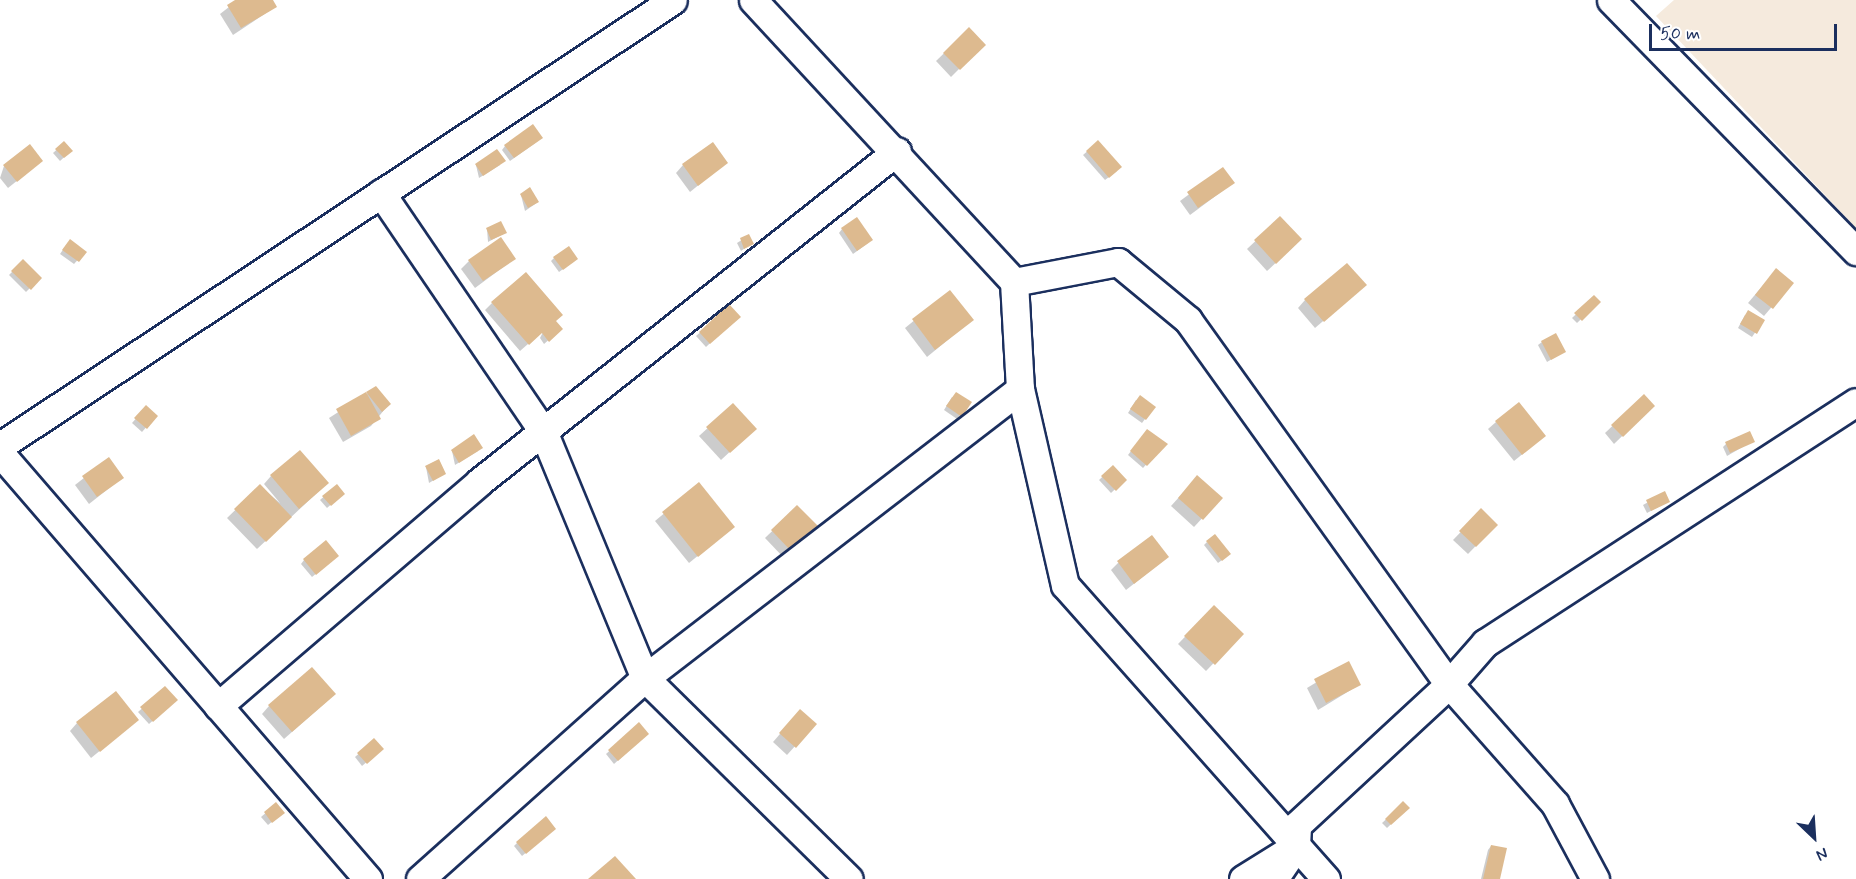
<!DOCTYPE html>
<html>
<head>
<meta charset="utf-8">
<style>
	body { margin:0 }
	#map { position:relative; width:1856px; height:879px; overflow:hidden; background:#fff; font-family:Mynerve,sans-serif }
	div>[style] { position:absolute }
	.built>* { inset:0; background:#f5eadd }
	.shadow>* { inset:0; background:#0003 }
	.building>* { inset:0; background:#ddba8f }
	.roads { filter:drop-shadow(2px 0 #1b2f5e) drop-shadow(-2px 0 #1b2f5e) drop-shadow(0 2px #1b2f5e) drop-shadow(0 -2px #1b2f5e) }
	.minor>* { height:27px; margin:-13.5px; padding:0 13.5px; transform-origin:13.5px; border-radius:13.5px; background:#fff }
	span { translate:-50% -50%; white-space:nowrap; text-align:center; line-height:1.15; -webkit-text-stroke:4.5px #fff; paint-order:stroke }
	.north { position:absolute; left:1784px; top:807px; width:60px; height:60px; -webkit-text-stroke:4px #fff; paint-order:stroke; rotate:155deg; font-size:16px; font-weight:700; line-height:24px; text-align:center; color:#1b2f5e }
	.north::after { content:''; display:block; margin:auto; width:21px; height:27px; background:#1b2f5e; clip-path:polygon(50% 0,100% 100%,50% 72%,0 100%) }
	.scale { position:absolute; left:1649px; top:24px; width:188px; height:27px; box-sizing:border-box; border:3px solid #1b2f5e; border-top:0; padding-left:8px; font-size:18px; line-height:21px; white-space:nowrap; color:#1b2f5e; -webkit-text-stroke:4px #fff; paint-order:stroke }
</style>
</head>
<body>
<div id="map">
	<div class="built">
		<i style="clip-path:polygon(1674px 0,1856px 0,1856px 228px,1656px 16px)"></i>
	</div>
	<div class="shadow">
		<i style="clip-path:polygon(238px 0,271px 0,275px 7px,233px 35px,220px 14px)"></i>
		<i style="clip-path:polygon(969px 29px,984px 44px,951px 77px,936px 61px)"></i>
		<i style="clip-path:polygon(538px 141px,510px 161px,502px 150px,505px 146px)"></i>
		<i style="clip-path:polygon(1098px 142px,1117px 171px,1105px 180px,1083px 155px)"></i>
		<i style="clip-path:polygon(64px 143px,71px 151px,60px 161px,53px 153px)"></i>
		<i style="clip-path:polygon(726px 163px,690px 192px,676px 173px,683px 165px)"></i>
		<i style="clip-path:polygon(476px 165px,500px 165px,479px 178px)"></i>
		<i style="clip-path:polygon(4px 166px,33px 168px,8px 188px,0 178px)"></i>
		<i style="clip-path:polygon(1223px 169px,1233px 183px,1190px 215px,1180px 201px)"></i>
		<i style="clip-path:polygon(521px 195px,538px 202px,525px 211px)"></i>
		<i style="clip-path:polygon(1280px 218px,1293px 247px,1267px 271px,1247px 249px)"></i>
		<i style="clip-path:polygon(487px 229px,505px 233px,488px 242px)"></i>
		<i style="clip-path:polygon(842px 229px,868px 243px,853px 254px,839px 233px)"></i>
		<i style="clip-path:polygon(748px 236px,752px 243px,741px 251px,737px 243px)"></i>
		<i style="clip-path:polygon(67px 244px,85px 252px,74px 264px,60px 254px)"></i>
		<i style="clip-path:polygon(554px 258px,573px 262px,559px 272px,551px 261px)"></i>
		<i style="clip-path:polygon(514px 259px,475px 288px,461px 269px,469px 261px)"></i>
		<i style="clip-path:polygon(23px 261px,40px 278px,26px 292px,9px 275px)"></i>
		<i style="clip-path:polygon(1776px 270px,1792px 283px,1764px 316px,1748px 303px)"></i>
		<i style="clip-path:polygon(949px 292px,972px 320px,927px 357px,905px 328px)"></i>
		<i style="clip-path:polygon(1357px 292px,1315px 328px,1298px 308px,1305px 300px)"></i>
		<i style="clip-path:polygon(1594px 297px,1599px 302px,1577px 323px,1572px 318px)"></i>
		<i style="clip-path:polygon(492px 303px,548px 327px,561px 329px,544px 344px,540px 338px,544px 330px,520px 351px,485px 310px)"></i>
		<i style="clip-path:polygon(729px 307px,738px 317px,706px 347px,696px 336px)"></i>
		<i style="clip-path:polygon(1745px 315px,1763px 321px,1752px 337px,1738px 328px)"></i>
		<i style="clip-path:polygon(1542px 342px,1564px 352px,1547px 362px,1538px 345px)"></i>
		<i style="clip-path:polygon(376px 388px,389px 404px,371px 426px,343px 442px,329px 418px)"></i>
		<i style="clip-path:polygon(1644px 396px,1653px 406px,1614px 444px,1605px 433px)"></i>
		<i style="clip-path:polygon(952px 397px,970px 403px,957px 419px,944px 410px)"></i>
		<i style="clip-path:polygon(1136px 400px,1154px 407px,1142px 423px,1128px 413px)"></i>
		<i style="clip-path:polygon(733px 405px,747px 436px,721px 460px,699px 436px)"></i>
		<i style="clip-path:polygon(146px 407px,156px 416px,142px 432px,132px 423px)"></i>
		<i style="clip-path:polygon(1496px 422px,1536px 443px,1514px 461px,1488px 429px)"></i>
		<i style="clip-path:polygon(1144px 434px,1165px 444px,1143px 468px,1128px 455px)"></i>
		<i style="clip-path:polygon(1753px 441px,1727px 456px,1723px 447px,1726px 444px)"></i>
		<i style="clip-path:polygon(452px 451px,478px 451px,455px 465px)"></i>
		<i style="clip-path:polygon(108px 459px,122px 478px,89px 504px,75px 485px)"></i>
		<i style="clip-path:polygon(426px 467px,444px 474px,429px 483px)"></i>
		<i style="clip-path:polygon(1113px 467px,1125px 480px,1111px 493px,1099px 480px)"></i>
		<i style="clip-path:polygon(271px 476px,319px 491px,257px 549px,227px 518px,260px 486px,280px 503px,264px 484px)"></i>
		<i style="clip-path:polygon(698px 485px,725px 534px,689px 563px,655px 521px)"></i>
		<i style="clip-path:polygon(1190px 485px,1221px 498px,1194px 527px,1171px 506px)"></i>
		<i style="clip-path:polygon(336px 486px,343px 494px,327px 508px,320px 500px)"></i>
		<i style="clip-path:polygon(1664px 493px,1668px 502px,1647px 513px,1643px 505px)"></i>
		<i style="clip-path:polygon(797px 507px,816px 526px,784px 558px,765px 538px)"></i>
		<i style="clip-path:polygon(1481px 511px,1496px 525px,1468px 554px,1453px 540px)"></i>
		<i style="clip-path:polygon(1207px 542px,1226px 557px,1218px 563px,1204px 545px)"></i>
		<i style="clip-path:polygon(334px 559px,312px 577px,301px 564px,304px 560px)"></i>
		<i style="clip-path:polygon(1118px 563px,1159px 564px,1126px 590px,1111px 570px)"></i>
		<i style="clip-path:polygon(1214px 607px,1242px 634px,1206px 671px,1178px 644px)"></i>
		<i style="clip-path:polygon(1348px 663px,1359px 685px,1318px 710px,1307px 688px)"></i>
		<i style="clip-path:polygon(165px 688px,172px 704px,149px 724px,138px 712px)"></i>
		<i style="clip-path:polygon(326px 702px,284px 739px,262px 714px,269px 706px)"></i>
		<i style="clip-path:polygon(793px 719px,815px 724px,787px 755px,773px 742px)"></i>
		<i style="clip-path:polygon(138px 720px,91px 758px,70px 731px,77px 723px)"></i>
		<i style="clip-path:polygon(639px 724px,647px 734px,614px 764px,606px 754px)"></i>
		<i style="clip-path:polygon(374px 740px,382px 749px,362px 766px,355px 757px)"></i>
		<i style="clip-path:polygon(276px 804px,279px 816px,268px 825px,261px 817px)"></i>
		<i style="clip-path:polygon(1403px 804px,1408px 808px,1387px 828px,1382px 823px)"></i>
		<i style="clip-path:polygon(551px 832px,522px 856px,514px 846px,517px 843px)"></i>
		<i style="clip-path:polygon(1491px 846px,1498px 879px,1481px 879px,1488px 850px)"></i>
	</div>
	<div class="building">
		<i style="clip-path:polygon(235px 0,273px 0,277px 7px,241px 28px,227px 5px)"></i>
		<i style="clip-path:polygon(969px 27px,986px 45px,960px 70px,943px 53px)"></i>
		<i style="clip-path:polygon(533px 124px,543px 138px,514px 158px,504px 145px)"></i>
		<i style="clip-path:polygon(1098px 140px,1122px 167px,1109px 178px,1086px 151px)"></i>
		<i style="clip-path:polygon(64px 141px,73px 151px,64px 158px,55px 149px)"></i>
		<i style="clip-path:polygon(713px 142px,728px 163px,698px 186px,682px 164px)"></i>
		<i style="clip-path:polygon(30px 144px,43px 161px,17px 182px,3px 165px)"></i>
		<i style="clip-path:polygon(497px 149px,506px 161px,483px 176px,475px 164px)"></i>
		<i style="clip-path:polygon(1223px 167px,1235px 183px,1198px 208px,1187px 192px)"></i>
		<i style="clip-path:polygon(530px 187px,539px 202px,528px 208px,520px 194px)"></i>
		<i style="clip-path:polygon(1280px 216px,1302px 239px,1276px 264px,1254px 240px)"></i>
		<i style="clip-path:polygon(857px 217px,873px 240px,857px 251px,841px 228px)"></i>
		<i style="clip-path:polygon(501px 221px,507px 233px,491px 240px,486px 228px)"></i>
		<i style="clip-path:polygon(749px 234px,754px 244px,744px 249px,740px 238px)"></i>
		<i style="clip-path:polygon(501px 237px,516px 259px,483px 281px,468px 260px)"></i>
		<i style="clip-path:polygon(70px 239px,87px 252px,79px 262px,62px 250px)"></i>
		<i style="clip-path:polygon(569px 246px,578px 259px,563px 270px,553px 257px)"></i>
		<i style="clip-path:polygon(23px 259px,42px 278px,31px 290px,11px 271px)"></i>
		<i style="clip-path:polygon(1347px 263px,1367px 285px,1324px 322px,1304px 299px)"></i>
		<i style="clip-path:polygon(1776px 268px,1794px 283px,1773px 309px,1755px 295px)"></i>
		<i style="clip-path:polygon(526px 272px,563px 315px,556px 321px,563px 329px,549px 342px,542px 333px,529px 345px,491px 302px)"></i>
		<i style="clip-path:polygon(950px 290px,974px 320px,935px 350px,912px 319px)"></i>
		<i style="clip-path:polygon(1594px 295px,1601px 302px,1582px 321px,1574px 313px)"></i>
		<i style="clip-path:polygon(729px 304px,741px 317px,710px 344px,699px 332px)"></i>
		<i style="clip-path:polygon(1748px 310px,1765px 320px,1757px 334px,1740px 324px)"></i>
		<i style="clip-path:polygon(1556px 333px,1566px 352px,1551px 360px,1541px 341px)"></i>
		<i style="clip-path:polygon(376px 386px,391px 404px,382px 412px,366px 392px)"></i>
		<i style="clip-path:polygon(366px 392px,381px 419px,351px 436px,336px 409px)"></i>
		<i style="clip-path:polygon(956px 392px,972px 402px,962px 417px,946px 406px)"></i>
		<i style="clip-path:polygon(1644px 394px,1655px 406px,1623px 437px,1611px 425px)"></i>
		<i style="clip-path:polygon(1140px 395px,1156px 407px,1146px 420px,1130px 409px)"></i>
		<i style="clip-path:polygon(1519px 402px,1546px 436px,1522px 455px,1495px 421px)"></i>
		<i style="clip-path:polygon(733px 403px,757px 429px,730px 453px,706px 427px)"></i>
		<i style="clip-path:polygon(146px 405px,158px 416px,147px 429px,134px 418px)"></i>
		<i style="clip-path:polygon(1147px 429px,1168px 444px,1147px 466px,1130px 451px)"></i>
		<i style="clip-path:polygon(1750px 431px,1755px 442px,1730px 453px,1725px 442px)"></i>
		<i style="clip-path:polygon(474px 434px,483px 448px,459px 463px,451px 450px)"></i>
		<i style="clip-path:polygon(300px 450px,329px 483px,299px 509px,270px 475px)"></i>
		<i style="clip-path:polygon(109px 457px,124px 478px,97px 497px,82px 476px)"></i>
		<i style="clip-path:polygon(439px 459px,446px 474px,433px 481px,425px 466px)"></i>
		<i style="clip-path:polygon(1113px 465px,1127px 480px,1116px 491px,1101px 476px)"></i>
		<i style="clip-path:polygon(1197px 475px,1223px 498px,1203px 520px,1178px 498px)"></i>
		<i style="clip-path:polygon(699px 482px,735px 527px,698px 557px,662px 512px)"></i>
		<i style="clip-path:polygon(260px 484px,292px 517px,266px 542px,234px 509px)"></i>
		<i style="clip-path:polygon(337px 484px,345px 494px,331px 506px,322px 496px)"></i>
		<i style="clip-path:polygon(1665px 491px,1670px 502px,1651px 511px,1646px 500px)"></i>
		<i style="clip-path:polygon(797px 505px,818px 526px,792px 552px,771px 530px)"></i>
		<i style="clip-path:polygon(1481px 508px,1498px 525px,1476px 547px,1459px 531px)"></i>
		<i style="clip-path:polygon(1215px 534px,1231px 554px,1222px 561px,1206px 541px)"></i>
		<i style="clip-path:polygon(1152px 535px,1169px 557px,1134px 584px,1117px 561px)"></i>
		<i style="clip-path:polygon(326px 540px,339px 556px,316px 575px,303px 559px)"></i>
		<i style="clip-path:polygon(1214px 605px,1244px 634px,1215px 665px,1184px 636px)"></i>
		<i style="clip-path:polygon(1349px 661px,1361px 685px,1326px 703px,1314px 679px)"></i>
		<i style="clip-path:polygon(312px 667px,336px 694px,292px 732px,268px 705px)"></i>
		<i style="clip-path:polygon(165px 686px,178px 700px,153px 722px,140px 707px)"></i>
		<i style="clip-path:polygon(116px 691px,139px 720px,100px 752px,76px 722px)"></i>
		<i style="clip-path:polygon(800px 709px,817px 724px,796px 748px,779px 733px)"></i>
		<i style="clip-path:polygon(639px 722px,649px 734px,618px 761px,608px 750px)"></i>
		<i style="clip-path:polygon(374px 738px,384px 749px,367px 764px,357px 753px)"></i>
		<i style="clip-path:polygon(1403px 801px,1410px 808px,1391px 825px,1385px 819px)"></i>
		<i style="clip-path:polygon(276px 802px,285px 813px,272px 823px,264px 812px)"></i>
		<i style="clip-path:polygon(546px 816px,556px 829px,526px 854px,516px 842px)"></i>
		<i style="clip-path:polygon(1491px 845px,1507px 848px,1500px 879px,1483px 879px)"></i>
		<i style="clip-path:polygon(615px 856px,636px 879px,588px 879px)"></i>
	</div>
	<div class="roads">
		<div class="minor">
			<i style="left:753px;top:0;width:384px;rotate:47.2deg"></i>
			<i style="left:1014px;top:282px;width:106px;rotate:-10.9deg"></i>
			<i style="left:1118px;top:262px;width:91px;rotate:39.6deg"></i>
			<i style="left:1188px;top:320px;width:448px;rotate:54.4deg"></i>
			<i style="left:1449px;top:684px;width:160px;rotate:48.5deg"></i>
			<i style="left:1555px;top:804px;width:85px;rotate:61.9deg"></i>
			<i style="left:1611px;top:0;width:351px;rotate:45.7deg"></i>
			<i style="left:381px;top:193px;width:288px;rotate:55.8deg"></i>
			<i style="left:543px;top:431px;width:267px;rotate:67.6deg"></i>
			<i style="left:645px;top:678px;width:286px;rotate:44.6deg"></i>
			<i style="left:1020px;top:389px;width:201px;rotate:77.1deg"></i>
			<i style="left:1065px;top:585px;width:393px;rotate:48.4deg"></i>
			<i style="left:0;top:446px;width:807px;rotate:-33.53deg"></i>
			<i style="left:0;top:453px;width:563px;rotate:49.18deg"></i>
			<i style="left:218px;top:706px;width:344px;rotate:-40.6deg"></i>
			<i style="left:479px;top:482px;width:533px;rotate:-38.37deg"></i>
			<i style="left:420px;top:879px;width:302px;rotate:-41.8deg"></i>
			<i style="left:645px;top:678px;width:473px;rotate:-37.6deg"></i>
			<i style="left:1020px;top:389px;width:107px;rotate:-93.2deg"></i>
			<i style="left:1243px;top:879px;width:53px;rotate:-31.9deg"></i>
			<i style="left:1274px;top:879px;width:40px;rotate:-56deg"></i>
			<i style="left:1296px;top:846px;width:21px;rotate:-87deg"></i>
			<i style="left:1297px;top:825px;width:207px;rotate:-42.8deg"></i>
			<i style="left:1449px;top:684px;width:55px;rotate:-48.7deg"></i>
			<i style="left:1485px;top:643px;width:442px;rotate:-33deg"></i>
		</div>
	</div>
	<div class="north">N</div>
	<div class="scale">50 m</div>
</div>
</body>
</html>
